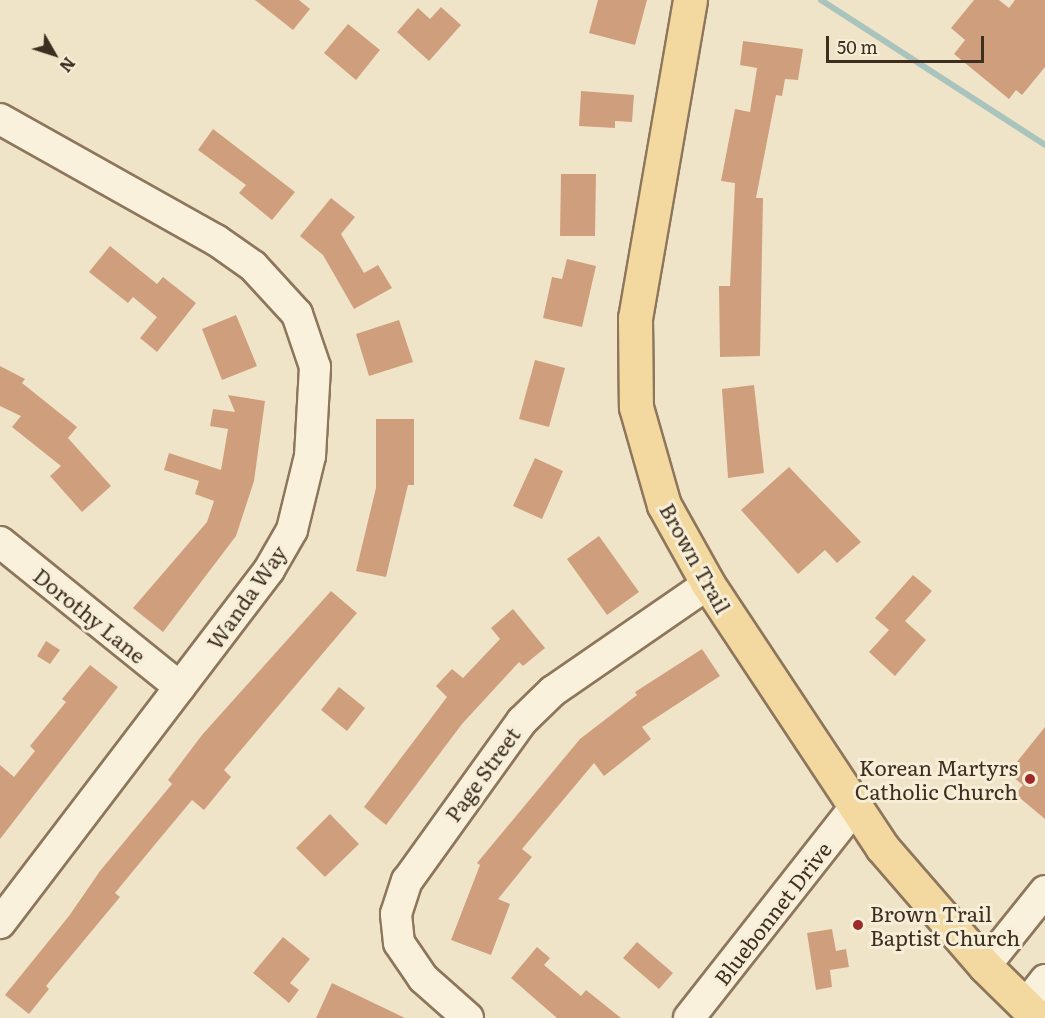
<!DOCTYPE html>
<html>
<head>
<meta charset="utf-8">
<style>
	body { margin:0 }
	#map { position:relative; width:1045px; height:1018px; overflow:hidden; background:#f0e4c8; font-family:Literata,serif }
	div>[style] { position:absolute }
	.stream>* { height:6px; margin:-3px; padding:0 3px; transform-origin:3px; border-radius:3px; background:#a9c4bc }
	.building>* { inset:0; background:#cf9f7d }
	.roads { filter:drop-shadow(2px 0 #8d765c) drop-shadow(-2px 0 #8d765c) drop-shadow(0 2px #8d765c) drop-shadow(0 -2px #8d765c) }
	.minor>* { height:30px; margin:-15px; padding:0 15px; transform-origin:15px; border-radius:15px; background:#faf1dc }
	.major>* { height:33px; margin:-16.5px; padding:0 16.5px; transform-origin:16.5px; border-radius:16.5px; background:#f3d9a0 }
	.dots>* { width:16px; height:16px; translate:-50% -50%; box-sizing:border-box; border:3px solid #f7eed8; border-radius:50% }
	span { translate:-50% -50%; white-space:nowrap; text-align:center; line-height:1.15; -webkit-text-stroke:6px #f7eed8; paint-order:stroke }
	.street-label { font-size:21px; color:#3d2e20 }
	.poi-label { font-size:21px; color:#3d2e20 }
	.right { translate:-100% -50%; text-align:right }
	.left { translate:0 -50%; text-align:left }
	.north { position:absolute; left:24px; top:24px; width:60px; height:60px; -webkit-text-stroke:4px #f7eed8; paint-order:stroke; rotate:129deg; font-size:16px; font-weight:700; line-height:24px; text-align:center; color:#3d2e20 }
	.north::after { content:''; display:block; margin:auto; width:21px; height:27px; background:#3d2e20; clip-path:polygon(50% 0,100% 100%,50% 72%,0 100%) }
	.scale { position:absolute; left:826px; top:36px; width:158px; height:27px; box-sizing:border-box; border:3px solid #3d2e20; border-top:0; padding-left:8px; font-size:18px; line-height:21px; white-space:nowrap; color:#3d2e20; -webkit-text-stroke:4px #f7eed8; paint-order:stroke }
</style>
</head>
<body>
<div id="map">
	<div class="stream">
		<i style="left:821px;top:0;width:267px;rotate:32.9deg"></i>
	</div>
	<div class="building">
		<i style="clip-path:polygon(255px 0,299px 0,310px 9px,293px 30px)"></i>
		<i style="clip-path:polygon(598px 0,647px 0,635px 45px,589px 33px)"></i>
		<i style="clip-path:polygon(974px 0,999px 0,1009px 8px,1015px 0,1045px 0,1045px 67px,1022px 95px,1016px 90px,1009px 99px,954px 54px,965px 40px,951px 28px)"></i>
		<i style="clip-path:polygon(441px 7px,461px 25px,429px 61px,397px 32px,418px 8px,430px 19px)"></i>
		<i style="clip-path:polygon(348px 24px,380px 50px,356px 80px,324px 53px)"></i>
		<i style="clip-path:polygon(743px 41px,803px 49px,798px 80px,785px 79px,782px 96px,776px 95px,756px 198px,763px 198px,760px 356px,720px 357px,719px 286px,730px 286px,735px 183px,721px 181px,735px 109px,750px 112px,757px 68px,740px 65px)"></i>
		<i style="clip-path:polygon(581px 91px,634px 95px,632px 122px,615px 121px,615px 128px,579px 126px)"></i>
		<i style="clip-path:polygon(213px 129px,295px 192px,272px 220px,239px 193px,246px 185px,198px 150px)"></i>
		<i style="clip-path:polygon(561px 174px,596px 174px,595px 236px,560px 236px)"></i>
		<i style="clip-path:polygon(331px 198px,355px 217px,341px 234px,364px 273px,378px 265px,392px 288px,354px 309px,323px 255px,300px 236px)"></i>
		<i style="clip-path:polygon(110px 246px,157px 284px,163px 277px,196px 303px,157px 352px,140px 338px,157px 317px,133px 297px,128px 303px,89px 272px)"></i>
		<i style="clip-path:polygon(567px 259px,596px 266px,582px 327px,543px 318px,552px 277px,562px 279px)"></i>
		<i style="clip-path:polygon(236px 315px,257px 366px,222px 380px,202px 329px)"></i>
		<i style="clip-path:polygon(399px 320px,413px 362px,369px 376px,356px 334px)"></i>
		<i style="clip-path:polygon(535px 360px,565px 368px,549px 427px,519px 419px)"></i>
		<i style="clip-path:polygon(0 366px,25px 379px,22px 383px,77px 427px,68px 438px,111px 486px,82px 512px,50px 476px,61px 466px,12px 427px,21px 416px,0 406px)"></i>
		<i style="clip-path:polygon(754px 385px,764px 473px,728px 478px,722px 389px)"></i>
		<i style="clip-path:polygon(228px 395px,265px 401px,254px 481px,236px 536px,163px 632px,133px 608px,207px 522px,214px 501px,195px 494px,199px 481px,164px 470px,169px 453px,221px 470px,228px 429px,210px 426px,213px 409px,235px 412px)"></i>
		<i style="clip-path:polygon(376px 419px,414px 419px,414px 485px,408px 485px,386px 577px,356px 571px,376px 488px)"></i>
		<i style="clip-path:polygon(535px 458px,563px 471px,542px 519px,513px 506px)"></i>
		<i style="clip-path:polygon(789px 467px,861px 542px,837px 563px,825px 550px,798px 574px,741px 510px)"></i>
		<i style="clip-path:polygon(599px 536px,639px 592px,607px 615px,567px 559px)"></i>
		<i style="clip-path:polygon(913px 575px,932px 591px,905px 621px,926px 640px,895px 676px,869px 652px,889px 630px,875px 618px)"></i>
		<i style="clip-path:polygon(331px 591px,357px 613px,224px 770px,231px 777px,204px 810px,192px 800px,157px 842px,115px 893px,120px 897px,46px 986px,49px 989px,29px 1014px,5px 995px,69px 916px,100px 871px,172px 784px,168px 780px,202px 735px)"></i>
		<i style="clip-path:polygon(513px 609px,545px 648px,523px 666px,519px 662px,462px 724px,386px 825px,364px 807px,447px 697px,436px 686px,452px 669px,463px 678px,500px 639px,491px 628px)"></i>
		<i style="clip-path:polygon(46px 641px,60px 650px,50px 664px,37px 656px)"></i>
		<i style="clip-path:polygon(702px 649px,720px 676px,642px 727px,651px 739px,604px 776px,594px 763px,522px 849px,532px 857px,498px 899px,510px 904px,491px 955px,451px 940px,480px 865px,477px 863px,580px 739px,637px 695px,635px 692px)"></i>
		<i style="clip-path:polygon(90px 665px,118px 687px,0 839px,0 765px,14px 777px,35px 751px,30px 746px,66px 702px,62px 699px)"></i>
		<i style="clip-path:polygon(339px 687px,365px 708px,347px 731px,321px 710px)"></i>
		<i style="clip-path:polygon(1045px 727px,1045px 819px,1015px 794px,1023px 785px,1008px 773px)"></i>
		<i style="clip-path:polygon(330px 814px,359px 844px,325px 877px,296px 848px)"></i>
		<i style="clip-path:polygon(832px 929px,836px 951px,846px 949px,849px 967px,830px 970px,832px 987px,816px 990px,807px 933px)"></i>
		<i style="clip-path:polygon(283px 937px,310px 959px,290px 983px,299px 990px,289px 1003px,253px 973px)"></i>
		<i style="clip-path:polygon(637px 942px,673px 973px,659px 989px,623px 958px)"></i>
		<i style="clip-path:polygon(537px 947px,550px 958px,544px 965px,581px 996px,586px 990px,621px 1018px,557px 1018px,511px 978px)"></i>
		<i style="clip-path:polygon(332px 983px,405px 1018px,316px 1018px)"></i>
	</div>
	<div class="roads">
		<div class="minor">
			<i style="left:0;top:119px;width:248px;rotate:29.3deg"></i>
			<i style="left:216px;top:240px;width:45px;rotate:35.1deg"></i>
			<i style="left:253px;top:266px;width:65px;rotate:47.5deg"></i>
			<i style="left:297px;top:314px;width:56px;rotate:71.2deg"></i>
			<i style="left:315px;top:367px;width:89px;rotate:93.2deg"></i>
			<i style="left:310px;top:456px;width:76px;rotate:103.7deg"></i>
			<i style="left:292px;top:530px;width:46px;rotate:119.9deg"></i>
			<i style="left:269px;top:570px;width:444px;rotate:127.3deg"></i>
			<i style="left:0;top:542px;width:231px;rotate:38.9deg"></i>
			<i style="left:985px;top:966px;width:96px;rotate:-51.3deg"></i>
			<i style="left:1025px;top:1006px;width:33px;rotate:-52deg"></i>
			<i style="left:468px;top:1018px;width:60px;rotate:-138.4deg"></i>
			<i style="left:423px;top:978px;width:42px;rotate:-124.4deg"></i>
			<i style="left:399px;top:943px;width:29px;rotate:-96deg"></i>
			<i style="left:396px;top:914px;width:35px;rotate:-72deg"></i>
			<i style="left:407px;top:881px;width:197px;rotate:-54.3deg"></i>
			<i style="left:522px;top:721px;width:43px;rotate:-44.1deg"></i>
			<i style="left:553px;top:691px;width:188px;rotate:-34.6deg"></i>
			<i style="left:689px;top:1018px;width:267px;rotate:-51.8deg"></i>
		</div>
		<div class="major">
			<i style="left:690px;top:0;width:323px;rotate:99.8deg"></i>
			<i style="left:635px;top:318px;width:89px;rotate:89.4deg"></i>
			<i style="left:636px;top:407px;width:102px;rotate:74.1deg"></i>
			<i style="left:664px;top:505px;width:90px;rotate:60.9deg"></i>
			<i style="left:708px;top:584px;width:315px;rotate:56.5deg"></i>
			<i style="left:882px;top:847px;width:157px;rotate:49.1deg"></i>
			<i style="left:985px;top:966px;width:74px;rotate:44.5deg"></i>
		</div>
	</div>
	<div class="dots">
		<i style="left:1030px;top:779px;background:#9e2a2b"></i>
		<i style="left:858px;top:925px;background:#9e2a2b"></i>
	</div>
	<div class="street-label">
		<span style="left:696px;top:558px;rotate:61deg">Brown Trail</span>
		<span style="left:246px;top:597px;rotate:-55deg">Wanda Way</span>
		<span style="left:90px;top:615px;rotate:39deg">Dorothy Lane</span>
		<span style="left:482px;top:774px;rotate:-54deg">Page Street</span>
		<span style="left:772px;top:913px;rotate:-52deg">Bluebonnet Drive</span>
	</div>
	<div class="poi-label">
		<span class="right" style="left:1018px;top:779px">Korean Martyrs<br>Catholic Church</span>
		<span class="left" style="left:870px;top:925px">Brown Trail<br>Baptist Church</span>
	</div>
	<div class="north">N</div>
	<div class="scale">50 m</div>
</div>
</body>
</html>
